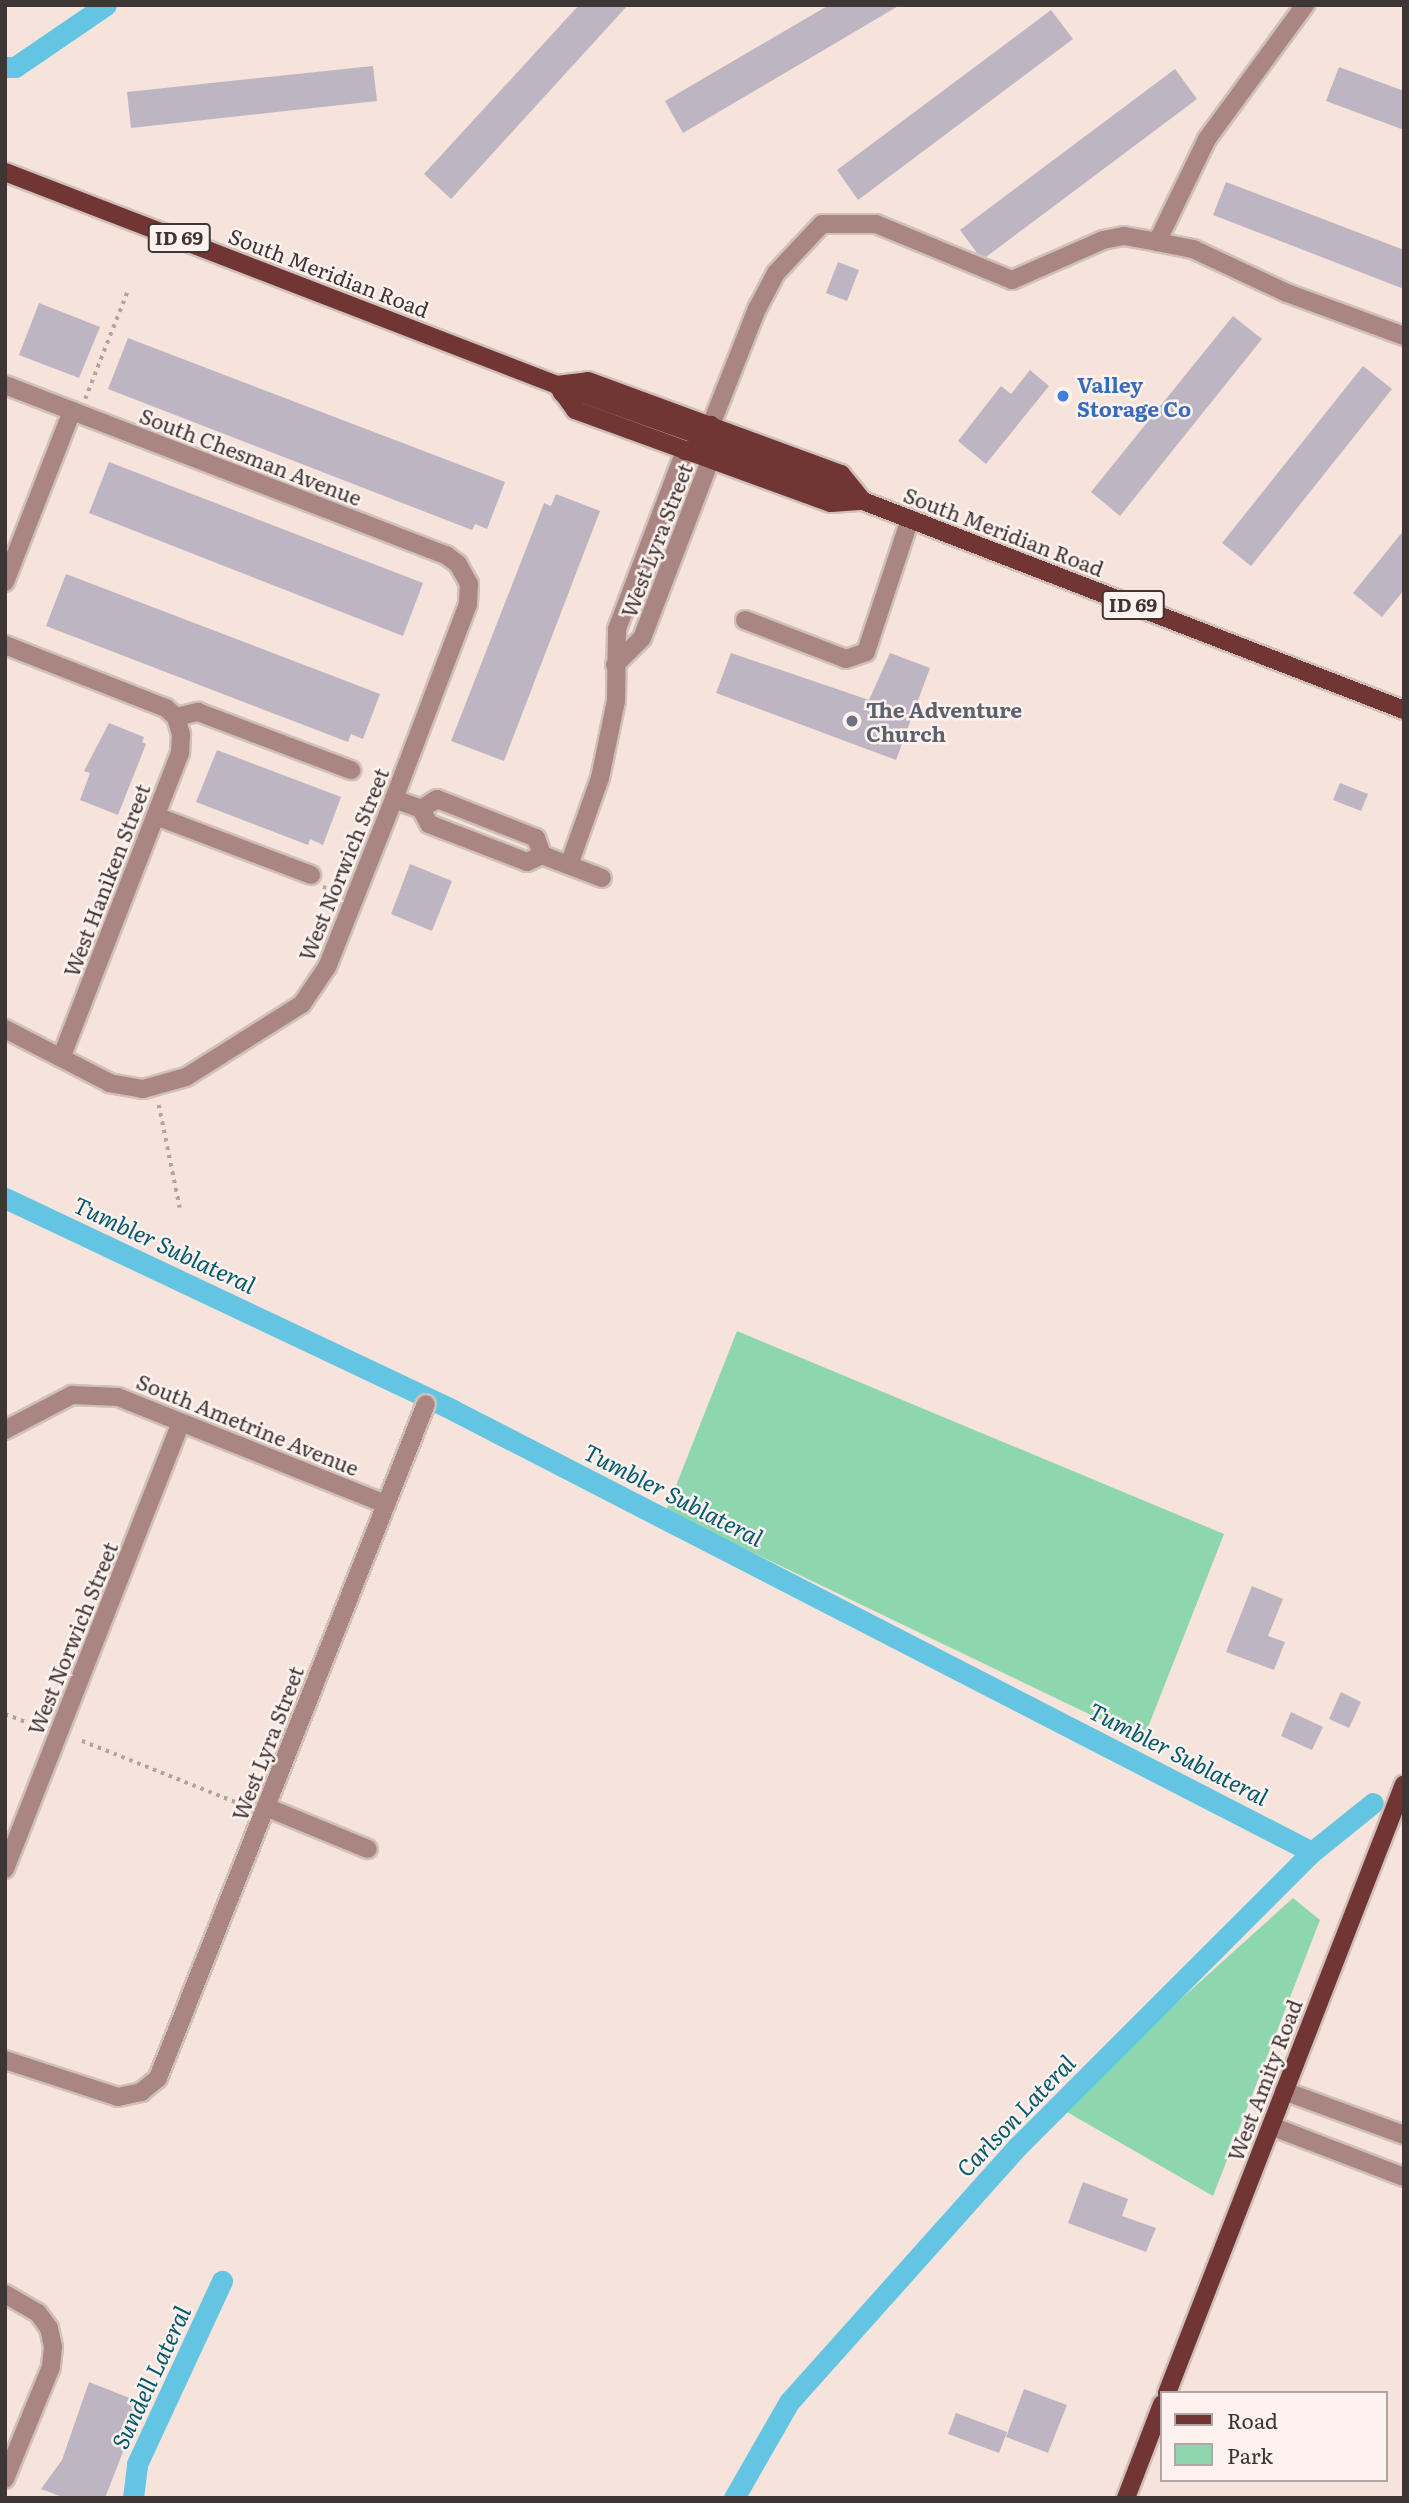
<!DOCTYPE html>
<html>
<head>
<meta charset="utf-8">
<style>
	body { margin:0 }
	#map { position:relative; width:1409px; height:2503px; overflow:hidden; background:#f5e3dc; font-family:Literata,serif }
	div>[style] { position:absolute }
	.green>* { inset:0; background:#8ed6ae }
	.canal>* { height:21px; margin:-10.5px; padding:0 10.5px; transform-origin:10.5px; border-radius:10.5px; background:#64c5e2 }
	.building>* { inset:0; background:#beb5c3 }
	.path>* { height:3.5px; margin-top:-1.75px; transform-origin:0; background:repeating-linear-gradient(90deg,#b1a39e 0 3.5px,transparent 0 8.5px) }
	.roads { filter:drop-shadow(2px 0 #d0c0ba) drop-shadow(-2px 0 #d0c0ba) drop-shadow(0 2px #d0c0ba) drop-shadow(0 -2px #d0c0ba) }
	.minor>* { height:18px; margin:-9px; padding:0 9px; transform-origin:9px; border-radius:9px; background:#aa8683 }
	.major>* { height:18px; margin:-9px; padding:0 9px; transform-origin:9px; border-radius:9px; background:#713633 }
	.dots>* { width:19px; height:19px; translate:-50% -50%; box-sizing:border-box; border:4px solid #fdf2ee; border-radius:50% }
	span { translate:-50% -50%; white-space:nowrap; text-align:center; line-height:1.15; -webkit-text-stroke:5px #fdf2ee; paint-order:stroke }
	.shield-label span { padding:2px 5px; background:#fdf2ee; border:2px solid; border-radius:5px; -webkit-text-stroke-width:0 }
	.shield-label { font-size:19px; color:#3d3634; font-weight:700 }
	.street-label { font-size:21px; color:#3d3634 }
	.shop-label { font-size:21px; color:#366cbe; font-weight:700 }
	.left { translate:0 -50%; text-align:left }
	.worship-label { font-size:21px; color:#5b616d; font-weight:700 }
	.water-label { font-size:23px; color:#01596d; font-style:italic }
	.frame { position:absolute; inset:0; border:7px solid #3d3634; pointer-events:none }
	.legend { position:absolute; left:1160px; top:2391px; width:228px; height:91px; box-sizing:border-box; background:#fdf2ee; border:2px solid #b0a7a4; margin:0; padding:9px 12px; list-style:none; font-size:21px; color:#3d3634 }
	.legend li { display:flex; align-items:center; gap:14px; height:35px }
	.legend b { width:35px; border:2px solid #b0a7a4 }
</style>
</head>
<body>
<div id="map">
	<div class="green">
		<i style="clip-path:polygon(737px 1331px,1224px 1534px,1143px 1740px,666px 1511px)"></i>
		<i style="clip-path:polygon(1293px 1898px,1320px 1920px,1213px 2196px,1060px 2108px)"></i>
	</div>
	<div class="canal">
		<i style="left:5px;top:67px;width:10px"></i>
		<i style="left:15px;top:67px;width:110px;rotate:-34.3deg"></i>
		<i style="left:5px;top:1198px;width:496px;rotate:25.3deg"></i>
		<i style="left:453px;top:1410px;width:966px;rotate:27.23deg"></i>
		<i style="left:133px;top:2498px;width:34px;rotate:-83deg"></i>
		<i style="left:137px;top:2464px;width:202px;rotate:-65.1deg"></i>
		<i style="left:734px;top:2498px;width:111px;rotate:-60.2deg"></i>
		<i style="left:789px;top:2402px;width:342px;rotate:-48.2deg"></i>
		<i style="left:1017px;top:2147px;width:417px;rotate:-45deg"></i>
		<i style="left:1312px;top:1852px;width:78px;rotate:-38.8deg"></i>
	</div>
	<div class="building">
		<i style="clip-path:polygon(579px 5px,628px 5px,451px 199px,424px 174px)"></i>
		<i style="clip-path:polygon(829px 5px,900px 5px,683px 133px,665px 101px)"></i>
		<i style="clip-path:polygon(1051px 10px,1073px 39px,858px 200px,837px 170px)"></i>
		<i style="clip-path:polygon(373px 66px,377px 101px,131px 128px,127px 92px)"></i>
		<i style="clip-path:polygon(1339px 67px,1404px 91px,1404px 130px,1326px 101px)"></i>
		<i style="clip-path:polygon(1175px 69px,1197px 99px,986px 257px,977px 253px,960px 230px)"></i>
		<i style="clip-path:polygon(1226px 182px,1404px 250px,1404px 289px,1213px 215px)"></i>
		<i style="clip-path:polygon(838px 262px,859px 270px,847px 301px,826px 293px)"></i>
		<i style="clip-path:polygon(39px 303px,100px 327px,79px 378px,19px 355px)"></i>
		<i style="clip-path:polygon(1233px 316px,1262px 339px,1120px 516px,1091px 492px)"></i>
		<i style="clip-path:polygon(128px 338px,505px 482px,487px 529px,475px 524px,472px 530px,108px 389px)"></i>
		<i style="clip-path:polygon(1363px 366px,1392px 389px,1251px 566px,1222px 543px)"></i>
		<i style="clip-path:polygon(1030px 370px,1049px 386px,986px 464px,958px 441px,1001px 386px,1011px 394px)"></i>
		<i style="clip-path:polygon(109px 462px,423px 583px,403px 636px,89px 513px)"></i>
		<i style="clip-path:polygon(556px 494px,600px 511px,504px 761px,451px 741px,544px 503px,551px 506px)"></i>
		<i style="clip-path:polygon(1404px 530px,1404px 590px,1382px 617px,1353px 593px)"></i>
		<i style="clip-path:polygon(66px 574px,380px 694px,363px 739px,351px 734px,348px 742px,46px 626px)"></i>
		<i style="clip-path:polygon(731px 653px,869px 700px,890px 653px,930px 668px,896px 760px,716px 693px)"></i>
		<i style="clip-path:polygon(109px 723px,144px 737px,142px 742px,146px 744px,118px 815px,80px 800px,90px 773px,84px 771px)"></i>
		<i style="clip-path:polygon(217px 750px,341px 797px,323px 845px,310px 839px,308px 845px,196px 802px)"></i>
		<i style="clip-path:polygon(1340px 783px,1368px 794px,1361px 811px,1333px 800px)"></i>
		<i style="clip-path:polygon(410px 864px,452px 881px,432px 931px,391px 914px)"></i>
		<i style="clip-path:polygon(1252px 1586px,1283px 1599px,1268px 1636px,1285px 1642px,1274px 1670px,1226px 1652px)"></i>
		<i style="clip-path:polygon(1341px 1692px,1361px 1702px,1349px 1728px,1329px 1719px)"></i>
		<i style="clip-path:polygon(1291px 1712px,1323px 1727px,1312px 1750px,1281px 1736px)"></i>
		<i style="clip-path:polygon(1083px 2182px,1128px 2199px,1122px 2216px,1156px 2228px,1146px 2252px,1068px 2223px)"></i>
		<i style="clip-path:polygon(89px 2382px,142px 2403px,105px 2498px,65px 2498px,41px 2489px,62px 2460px)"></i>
		<i style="clip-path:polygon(1024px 2389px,1067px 2405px,1048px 2453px,1006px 2437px)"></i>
		<i style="clip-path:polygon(956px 2413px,1007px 2432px,999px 2453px,948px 2434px)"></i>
	</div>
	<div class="path">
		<i style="left:85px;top:399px;width:117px;rotate:-68.5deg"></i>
		<i style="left:323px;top:887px;width:12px;rotate:20deg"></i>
		<i style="left:159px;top:1105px;width:105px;rotate:78.5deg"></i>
		<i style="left:5px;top:1714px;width:33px;rotate:21deg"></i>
		<i style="left:82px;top:1741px;width:170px;rotate:21.7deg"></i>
	</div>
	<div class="roads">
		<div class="minor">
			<i style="left:1157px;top:242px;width:114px;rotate:-64.1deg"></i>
			<i style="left:1207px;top:139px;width:166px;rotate:-53.8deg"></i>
			<i style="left:5px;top:385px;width:473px;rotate:21.1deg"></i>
			<i style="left:446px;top:555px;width:15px;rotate:37deg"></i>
			<i style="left:458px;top:564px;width:23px;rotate:61deg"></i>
			<i style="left:469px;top:584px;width:20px;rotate:93deg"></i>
			<i style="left:468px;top:604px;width:209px;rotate:110.8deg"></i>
			<i style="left:394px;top:799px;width:181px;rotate:111.7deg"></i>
			<i style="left:327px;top:967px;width:45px;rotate:124deg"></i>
			<i style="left:302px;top:1004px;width:137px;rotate:147.8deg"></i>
			<i style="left:186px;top:1077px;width:45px;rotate:164.4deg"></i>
			<i style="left:143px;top:1089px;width:34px;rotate:-170deg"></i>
			<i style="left:110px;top:1083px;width:118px;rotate:-152.8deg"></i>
			<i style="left:711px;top:425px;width:125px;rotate:-68.4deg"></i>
			<i style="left:757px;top:309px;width:41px;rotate:-62.2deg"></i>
			<i style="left:776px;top:273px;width:67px;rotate:-46.8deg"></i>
			<i style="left:822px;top:224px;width:54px"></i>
			<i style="left:876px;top:224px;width:147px;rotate:22.4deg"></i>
			<i style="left:1012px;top:280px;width:99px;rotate:-23.7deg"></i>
			<i style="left:1103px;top:240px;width:21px;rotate:-11deg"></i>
			<i style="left:1124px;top:236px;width:34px;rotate:10deg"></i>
			<i style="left:1157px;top:242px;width:37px;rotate:11deg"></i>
			<i style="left:1193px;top:249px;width:104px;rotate:25.1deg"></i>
			<i style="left:1287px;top:293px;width:125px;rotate:20.2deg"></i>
			<i style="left:5px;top:582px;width:184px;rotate:-68.6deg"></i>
			<i style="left:745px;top:620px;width:108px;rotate:21.1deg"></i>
			<i style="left:846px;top:659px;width:21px;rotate:-19deg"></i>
			<i style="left:866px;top:652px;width:140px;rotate:-71.7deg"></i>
			<i style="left:5px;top:645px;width:173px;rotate:21.4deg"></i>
			<i style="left:166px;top:708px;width:13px;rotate:42deg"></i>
			<i style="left:176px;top:717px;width:19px;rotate:74deg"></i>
			<i style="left:181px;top:735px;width:18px;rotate:93deg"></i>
			<i style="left:180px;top:753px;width:327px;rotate:111.3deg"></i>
			<i style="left:615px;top:665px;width:38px;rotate:-45deg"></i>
			<i style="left:642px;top:638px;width:190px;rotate:-69deg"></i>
			<i style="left:176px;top:717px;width:23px;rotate:-13deg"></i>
			<i style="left:198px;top:712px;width:164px;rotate:20.8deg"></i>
			<i style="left:394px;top:799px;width:29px;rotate:20deg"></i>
			<i style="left:421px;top:809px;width:17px;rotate:62deg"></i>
			<i style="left:429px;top:824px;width:105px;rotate:21.2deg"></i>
			<i style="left:527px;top:862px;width:17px;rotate:-25deg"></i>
			<i style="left:542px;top:855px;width:18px;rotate:-109deg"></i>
			<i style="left:536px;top:838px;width:106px;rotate:-158.5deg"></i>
			<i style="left:437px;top:799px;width:19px;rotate:148deg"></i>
			<i style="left:156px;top:816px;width:166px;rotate:20.8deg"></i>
			<i style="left:542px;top:855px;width:64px;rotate:21deg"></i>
			<i style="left:569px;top:865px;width:92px;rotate:-70.4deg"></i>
			<i style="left:600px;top:778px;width:79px;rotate:-78.3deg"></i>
			<i style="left:616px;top:701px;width:72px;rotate:-89.2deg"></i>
			<i style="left:617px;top:629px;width:191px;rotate:-69.1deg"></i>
			<i style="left:5px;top:1430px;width:76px;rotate:-27.6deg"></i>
			<i style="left:72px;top:1395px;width:46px;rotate:2.5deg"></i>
			<i style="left:118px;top:1397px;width:289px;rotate:21.8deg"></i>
			<i style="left:266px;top:1807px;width:110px;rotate:22.4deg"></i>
			<i style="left:5px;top:1869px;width:479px;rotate:-68.5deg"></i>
			<i style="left:5px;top:2060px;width:119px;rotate:18.1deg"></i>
			<i style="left:118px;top:2097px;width:24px;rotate:-12deg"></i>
			<i style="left:141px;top:2092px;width:22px;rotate:-39deg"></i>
			<i style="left:158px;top:2078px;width:725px;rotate:-68.32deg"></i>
			<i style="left:1284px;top:2091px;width:128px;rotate:20.1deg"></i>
			<i style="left:1271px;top:2126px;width:142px;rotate:21deg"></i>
			<i style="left:5px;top:2294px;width:38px;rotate:30deg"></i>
			<i style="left:38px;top:2313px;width:19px;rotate:54deg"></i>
			<i style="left:49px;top:2328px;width:19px;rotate:78deg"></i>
			<i style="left:53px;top:2347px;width:20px;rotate:96deg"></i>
			<i style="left:51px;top:2367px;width:121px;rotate:112.3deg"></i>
		</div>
		<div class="major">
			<i style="left:5px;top:172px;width:592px;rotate:21.1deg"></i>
			<i style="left:557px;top:385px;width:31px;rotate:-7deg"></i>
			<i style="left:588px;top:381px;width:270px;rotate:20.2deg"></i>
			<i style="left:841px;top:474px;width:35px;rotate:51deg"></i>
			<i style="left:557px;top:385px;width:31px;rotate:54deg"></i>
			<i style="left:575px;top:410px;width:272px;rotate:20deg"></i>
			<i style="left:831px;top:503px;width:32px;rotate:-4deg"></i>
			<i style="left:863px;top:501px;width:580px;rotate:21.12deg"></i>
			<i style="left:562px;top:393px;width:21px;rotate:3deg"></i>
			<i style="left:583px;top:394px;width:125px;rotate:19.6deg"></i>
			<i style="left:701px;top:436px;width:15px;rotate:-48deg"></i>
			<i style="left:685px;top:451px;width:31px;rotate:-11deg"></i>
			<i style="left:715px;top:445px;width:119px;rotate:20.7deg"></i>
			<i style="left:826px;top:487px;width:28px;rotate:6deg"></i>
			<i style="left:1167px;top:2393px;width:653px;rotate:-68.74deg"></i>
			<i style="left:1126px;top:2498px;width:101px;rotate:-69deg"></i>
		</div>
	</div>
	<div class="dots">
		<i style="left:1063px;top:396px;background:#3f7fe0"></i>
		<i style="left:852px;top:721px;background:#6b7280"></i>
	</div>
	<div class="shield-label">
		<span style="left:179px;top:238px">ID 69</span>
		<span style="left:1133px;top:605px">ID 69</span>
	</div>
	<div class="street-label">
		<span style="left:329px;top:272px;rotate:21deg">South Meridian Road</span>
		<span style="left:251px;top:456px;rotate:21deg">South Chesman Avenue</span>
		<span style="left:1004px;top:531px;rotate:21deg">South Meridian Road</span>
		<span style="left:656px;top:540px;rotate:-69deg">West Lyra Street</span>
		<span style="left:343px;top:864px;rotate:-68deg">West Norwich Street</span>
		<span style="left:106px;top:880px;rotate:-69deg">West Haniken Street</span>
		<span style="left:248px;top:1424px;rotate:22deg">South Ametrine Avenue</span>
		<span style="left:72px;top:1638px;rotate:-68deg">West Norwich Street</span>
		<span style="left:267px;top:1743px;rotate:-69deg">West Lyra Street</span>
		<span style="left:1264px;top:2080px;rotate:-69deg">West Amity Road</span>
	</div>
	<div class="shop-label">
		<span class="left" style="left:1077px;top:396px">Valley<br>Storage Co</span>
	</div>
	<div class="worship-label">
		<span class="left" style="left:866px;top:721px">The Adventure<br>Church</span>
	</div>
	<div class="water-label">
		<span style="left:165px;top:1244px;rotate:25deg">Tumbler Sublateral</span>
		<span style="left:674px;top:1494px;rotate:27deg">Tumbler Sublateral</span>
		<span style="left:1179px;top:1753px;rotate:27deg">Tumbler Sublateral</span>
		<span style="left:1015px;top:2115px;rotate:-46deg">Carlson Lateral</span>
		<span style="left:150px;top:2377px;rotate:-65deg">Sundell Lateral</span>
	</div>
	<div class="frame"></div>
	<ul class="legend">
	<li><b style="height:9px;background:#713633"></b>Road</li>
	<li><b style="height:19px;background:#8ed6ae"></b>Park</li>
	</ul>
</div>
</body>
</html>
